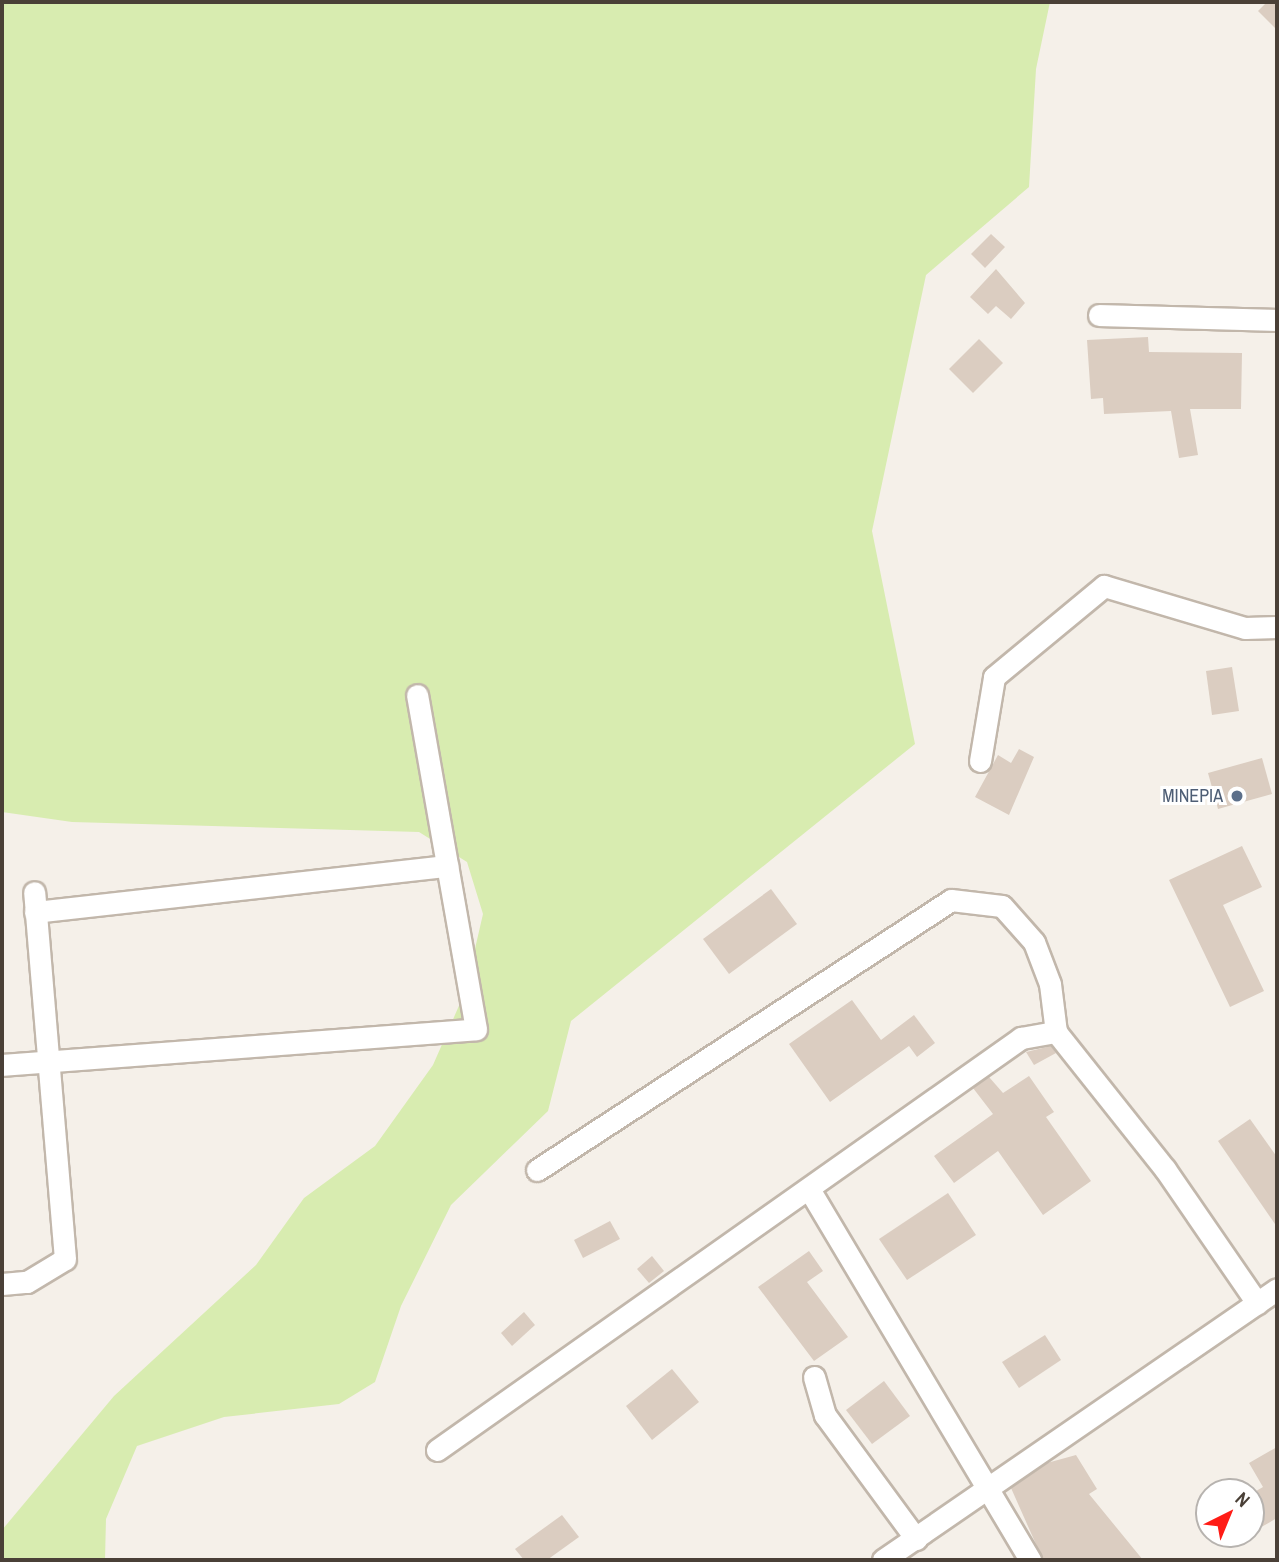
<!DOCTYPE html>
<html>
<head>
<meta charset="utf-8">
<style>
	body { margin:0 }
	#map { position:relative; width:1279px; height:1562px; overflow:hidden; background:#f5f0e9; font-family:"Archivo Narrow",sans-serif }
	div>[style] { position:absolute }
	.green>* { inset:0; background:#d8ecb0 }
	.building>* { inset:0; background:#dbcdc1 }
	.roads { filter:drop-shadow(2px 0 #c2b7ab) drop-shadow(-2px 0 #c2b7ab) drop-shadow(0 2px #c2b7ab) drop-shadow(0 -2px #c2b7ab) }
	.minor>* { height:21px; margin:-10.5px; padding:0 10.5px; transform-origin:10.5px; border-radius:10.5px; background:#fff }
	.dots>* { width:19px; height:19px; translate:-50% -50%; box-sizing:border-box; border:4px solid #fff; border-radius:50% }
	span { translate:-50% -50%; white-space:nowrap; text-align:center; line-height:1.15; -webkit-text-stroke:6px #fff; paint-order:stroke }
	.service-label { font-size:18px; color:#4e5e75 }
	.right { translate:-100% -50%; text-align:right }
	.frame { position:absolute; inset:0; border:4px solid #4a4037; pointer-events:none }
	.north { position:absolute; left:1195px; top:1478px; width:70px; height:70px; box-sizing:border-box; background:#fff; border:2px solid #b7b3af; border-radius:50%; rotate:43deg; font-size:19px; font-weight:700; line-height:28px; text-align:center; color:#4a4037 }
	.north::after { content:''; display:block; margin:auto; width:24px; height:32px; background:#ff1c16; clip-path:polygon(50% 0,100% 100%,50% 72%,0 100%) }
</style>
</head>
<body>
<div id="map">
	<div class="green">
		<i style="clip-path:polygon(2px 2px,1050px 2px,1036px 69px,1029px 187px,926px 275px,872px 531px,915px 744px,571px 1021px,548px 1111px,451px 1205px,401px 1306px,375px 1382px,339px 1404px,224px 1417px,137px 1446px,106px 1519px,105px 1560px,2px 1560px,2px 1530px,114px 1396px,256px 1265px,304px 1198px,375px 1146px,433px 1065px,465px 992px,483px 914px,467px 862px,419px 832px,72px 822px,2px 812px)"></i>
	</div>
	<div class="building">
		<i style="clip-path:polygon(1267px 2px,1277px 2px,1277px 30px,1258px 11px)"></i>
		<i style="clip-path:polygon(991px 234px,1005px 247px,985px 268px,971px 254px)"></i>
		<i style="clip-path:polygon(996px 269px,1025px 303px,1011px 319px,996px 306px,988px 314px,970px 297px)"></i>
		<i style="clip-path:polygon(1148px 337px,1149px 352px,1242px 353px,1241px 409px,1190px 409px,1198px 455px,1179px 458px,1171px 411px,1104px 414px,1103px 398px,1091px 399px,1087px 340px)"></i>
		<i style="clip-path:polygon(979px 339px,1003px 363px,973px 393px,949px 369px)"></i>
		<i style="clip-path:polygon(1232px 667px,1239px 711px,1212px 715px,1206px 671px)"></i>
		<i style="clip-path:polygon(1019px 749px,1034px 757px,1009px 815px,975px 797px,998px 755px,1011px 763px)"></i>
		<i style="clip-path:polygon(1262px 758px,1272px 794px,1218px 809px,1208px 773px)"></i>
		<i style="clip-path:polygon(1242px 846px,1262px 887px,1223px 905px,1264px 991px,1230px 1007px,1169px 880px)"></i>
		<i style="clip-path:polygon(771px 889px,797px 924px,729px 974px,703px 939px)"></i>
		<i style="clip-path:polygon(852px 1000px,881px 1040px,914px 1015px,935px 1043px,917px 1057px,909px 1046px,830px 1102px,789px 1044px)"></i>
		<i style="clip-path:polygon(1051px 1046px,1056px 1053px,1034px 1065px,1026px 1052px)"></i>
		<i style="clip-path:polygon(1029px 1076px,1054px 1112px,1046px 1117px,1091px 1181px,1043px 1215px,998px 1151px,954px 1183px,934px 1156px,993px 1114px,973px 1088px,989px 1077px,1003px 1093px)"></i>
		<i style="clip-path:polygon(1250px 1119px,1277px 1157px,1277px 1227px,1218px 1141px)"></i>
		<i style="clip-path:polygon(948px 1193px,976px 1235px,907px 1280px,879px 1239px)"></i>
		<i style="clip-path:polygon(610px 1221px,620px 1239px,583px 1258px,574px 1240px)"></i>
		<i style="clip-path:polygon(809px 1251px,823px 1271px,807px 1282px,848px 1337px,814px 1361px,758px 1287px)"></i>
		<i style="clip-path:polygon(652px 1256px,664px 1271px,649px 1283px,637px 1269px)"></i>
		<i style="clip-path:polygon(524px 1312px,535px 1325px,512px 1346px,501px 1333px)"></i>
		<i style="clip-path:polygon(1045px 1335px,1061px 1360px,1019px 1388px,1002px 1362px)"></i>
		<i style="clip-path:polygon(672px 1369px,699px 1402px,652px 1440px,626px 1406px)"></i>
		<i style="clip-path:polygon(884px 1381px,910px 1416px,872px 1444px,846px 1410px)"></i>
		<i style="clip-path:polygon(1277px 1447px,1277px 1518px,1258px 1529px,1251px 1494px,1263px 1487px,1249px 1463px)"></i>
		<i style="clip-path:polygon(1076px 1455px,1097px 1489px,1089px 1494px,1143px 1560px,1043px 1560px,1011px 1488px,1047px 1463px)"></i>
		<i style="clip-path:polygon(562px 1515px,579px 1537px,547px 1560px,524px 1560px,515px 1549px)"></i>
	</div>
	<div class="roads">
		<div class="minor">
			<i style="left:1099px;top:315px;width:178px;rotate:1.6deg"></i>
			<i style="left:980px;top:761px;width:85px;rotate:-80.5deg"></i>
			<i style="left:994px;top:677px;width:143px;rotate:-39.6deg"></i>
			<i style="left:1104px;top:586px;width:147px;rotate:16.6deg"></i>
			<i style="left:1245px;top:628px;width:32px;rotate:-2deg"></i>
			<i style="left:35px;top:912px;width:415px;rotate:-6.4deg"></i>
			<i style="left:2px;top:1065px;width:475px;rotate:-4.3deg"></i>
			<i style="left:476px;top:1029px;width:339px;rotate:-100deg"></i>
			<i style="left:537px;top:1170px;width:494px;rotate:-33.1deg"></i>
			<i style="left:951px;top:900px;width:51px;rotate:6.7deg"></i>
			<i style="left:1002px;top:906px;width:48px;rotate:48.4deg"></i>
			<i style="left:1034px;top:942px;width:45px;rotate:69.1deg"></i>
			<i style="left:1050px;top:984px;width:48px;rotate:82.9deg"></i>
			<i style="left:1056px;top:1032px;width:175px;rotate:51.5deg"></i>
			<i style="left:1165px;top:1169px;width:163px;rotate:55.5deg"></i>
			<i style="left:809px;top:1189px;width:432px;rotate:59.2deg"></i>
			<i style="left:2px;top:1284px;width:25px;rotate:-5deg"></i>
			<i style="left:27px;top:1282px;width:44px;rotate:-31.2deg"></i>
			<i style="left:65px;top:1259px;width:368px;rotate:-94.8deg"></i>
			<i style="left:814px;top:1377px;width:40px;rotate:74deg"></i>
			<i style="left:825px;top:1415px;width:154px;rotate:53.7deg"></i>
			<i style="left:437px;top:1450px;width:715px;rotate:-35.2deg"></i>
			<i style="left:1021px;top:1038px;width:36px;rotate:-10deg"></i>
			<i style="left:883px;top:1560px;width:478px;rotate:-34.5deg"></i>
		</div>
	</div>
	<div class="dots">
		<i style="left:1237px;top:796px;background:#5c6f8a"></i>
	</div>
	<div class="service-label">
		<span class="right" style="left:1223px;top:796px">MINEPIA</span>
	</div>
	<div class="frame"></div>
	<div class="north">N</div>
</div>
</body>
</html>
